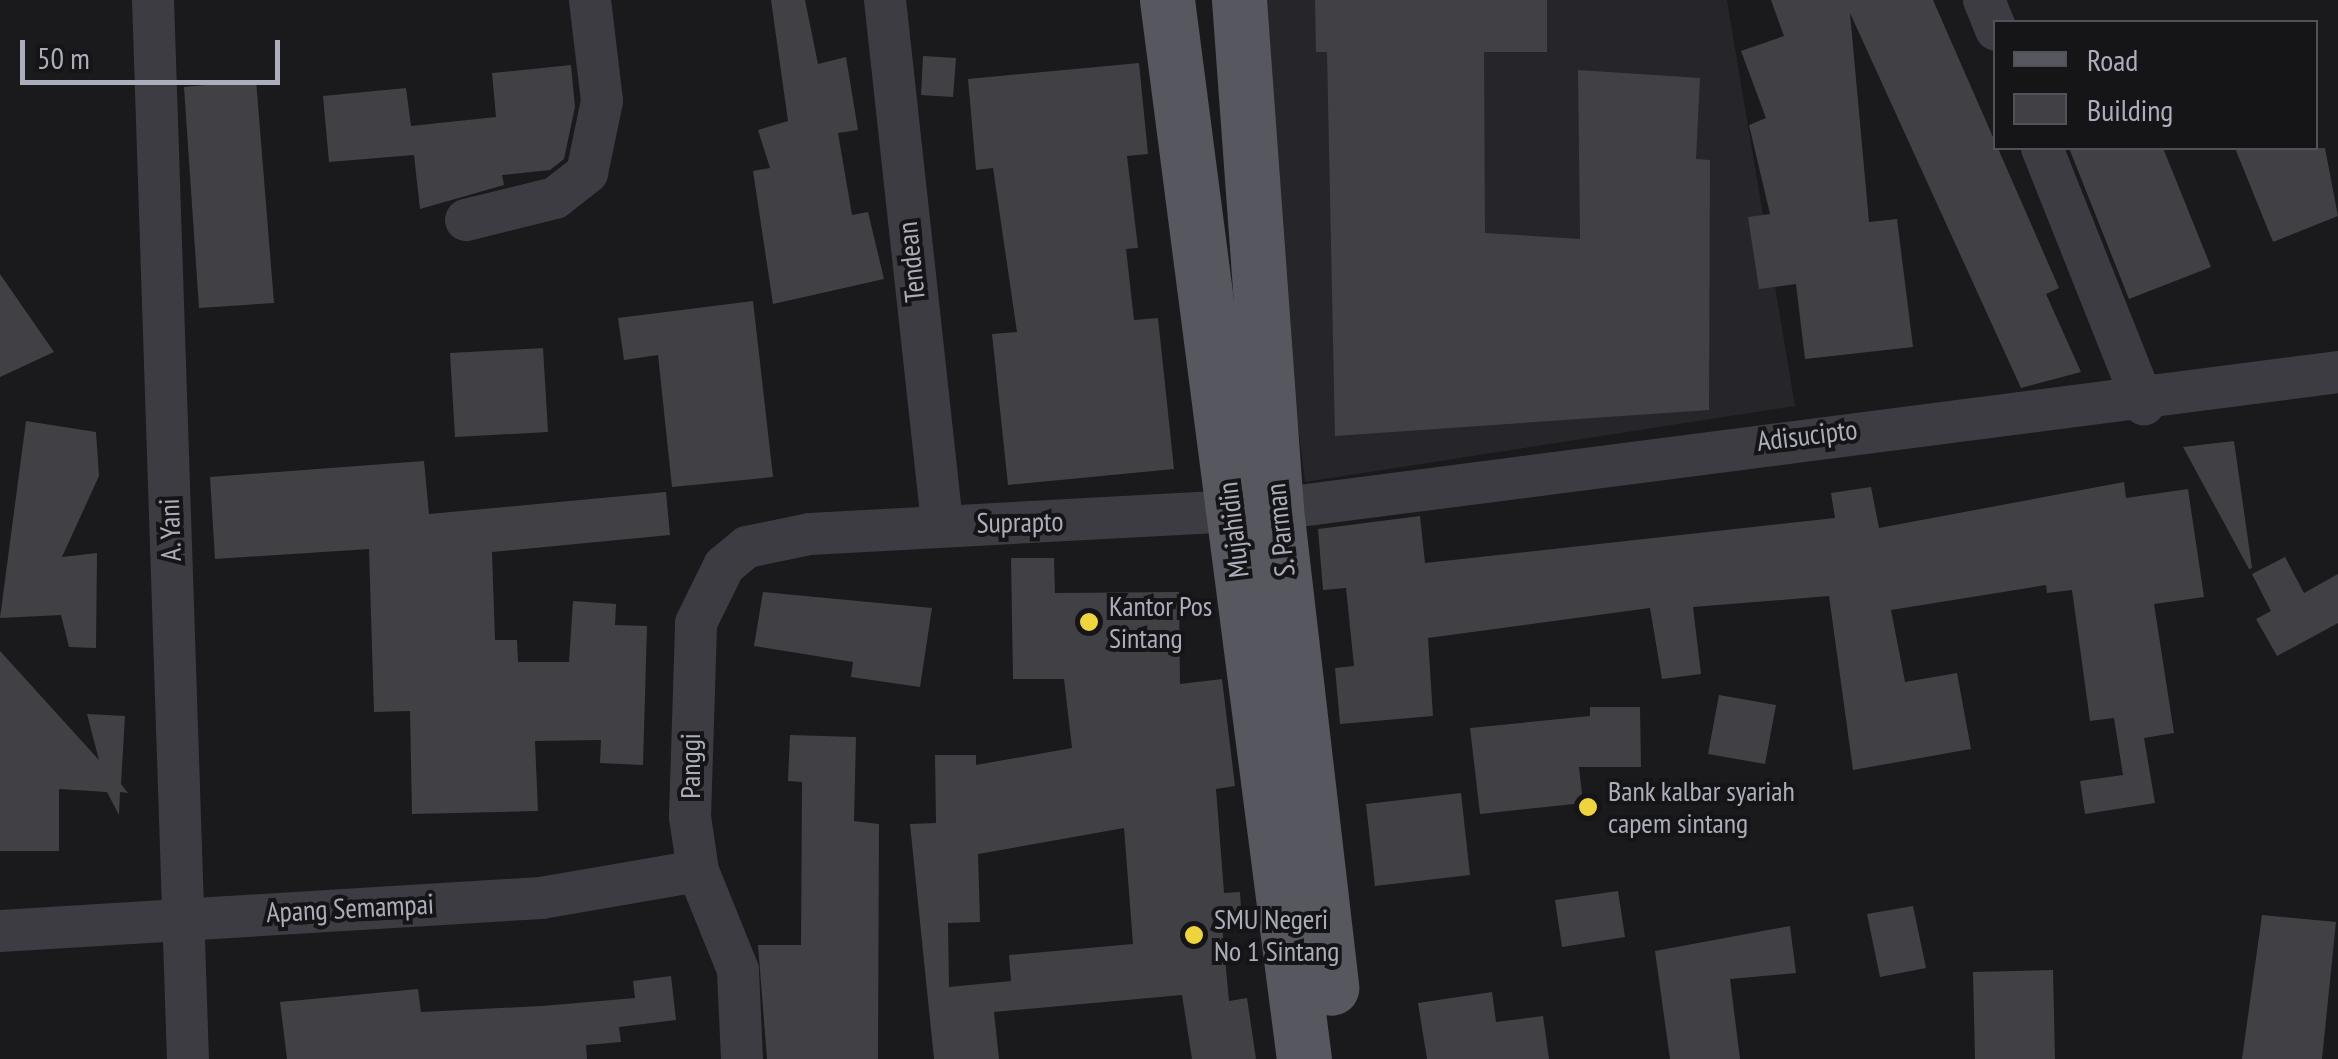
<!DOCTYPE html>
<html>
<head>
<meta charset="utf-8">
<style>
	body { margin:0 }
	#map { position:relative; width:2338px; height:1059px; overflow:hidden; background:#1a191c; font-family:"PT Sans Narrow",sans-serif }
	div>[style] { position:absolute }
	.built>* { inset:0; background:#262529 }
	.building>* { inset:0; background:#414145 }
	.street>* { height:42px; margin:-21px; padding:0 21px; transform-origin:21px; border-radius:21px; background:#3d3c42 }
	.primary>* { height:55px; margin:-27.5px; padding:0 27.5px; transform-origin:27.5px; border-radius:27.5px; background:#56575f }
	.dots>* { width:28px; height:28px; translate:-50% -50%; box-sizing:border-box; border:5px solid #151417; border-radius:50% }
	span { translate:-50% -50%; white-space:nowrap; text-align:center; line-height:1.15; -webkit-text-stroke:8px #151417; paint-order:stroke }
	.street-label { font-size:28px; color:#acaebb }
	.poi-label { font-size:28px; color:#acaebb }
	.left { translate:0 -50%; text-align:left }
	.legend { position:absolute; left:1993px; top:20px; width:325px; height:130px; box-sizing:border-box; background:#151417; border:2px solid #515259; margin:0; padding:12px 18px; list-style:none; font-size:30px; color:#acaebb }
	.legend li { display:flex; align-items:center; gap:20px; height:50px }
	.legend b { width:50px; border:2px solid #515259 }
	.scale { position:absolute; left:20px; top:40px; width:260px; height:45px; box-sizing:border-box; border:5px solid #acaebb; border-top:0; padding-left:12px; font-size:30px; line-height:35px; white-space:nowrap; color:#acaebb; -webkit-text-stroke:8px #151417; paint-order:stroke }
</style>
</head>
<body>
<div id="map">
	<div class="built">
		<i style="clip-path:polygon(1245px 0,1727px 0,1795px 406px,1305px 482px)"></i>
	</div>
	<div class="building">
		<i style="clip-path:polygon(771px 0,805px 0,818px 64px,846px 57px,858px 130px,838px 133px,852px 215px,868px 212px,884px 279px,773px 304px,753px 171px,770px 168px,758px 130px,788px 121px)"></i>
		<i style="clip-path:polygon(1315px 0,1547px 0,1547px 52px,1484px 52px,1485px 233px,1580px 239px,1578px 70px,1700px 78px,1696px 159px,1710px 160px,1709px 410px,1335px 436px,1327px 52px,1316px 52px)"></i>
		<i style="clip-path:polygon(1771px 0,1933px 0,2059px 288px,2046px 294px,2081px 372px,2021px 388px,1850px 13px,1869px 222px,1897px 219px,1913px 347px,1805px 359px,1796px 284px,1759px 289px,1748px 217px,1770px 214px,1749px 125px,1766px 118px,1741px 51px,1784px 36px)"></i>
		<i style="clip-path:polygon(923px 56px,956px 58px,953px 97px,921px 95px)"></i>
		<i style="clip-path:polygon(1139px 63px,1148px 154px,1127px 156px,1138px 248px,1126px 249px,1134px 320px,1158px 318px,1174px 469px,1008px 485px,992px 334px,1017px 332px,993px 168px,976px 170px,968px 79px)"></i>
		<i style="clip-path:polygon(571px 65px,575px 107px,564px 159px,550px 170px,502px 175px,504px 185px,420px 209px,414px 155px,329px 162px,323px 96px,406px 88px,411px 126px,496px 117px,492px 73px)"></i>
		<i style="clip-path:polygon(256px 80px,274px 303px,199px 308px,184px 87px)"></i>
		<i style="clip-path:polygon(2069px 148px,2163px 148px,2211px 267px,2129px 299px)"></i>
		<i style="clip-path:polygon(2235px 148px,2325px 148px,2338px 216px,2273px 242px)"></i>
		<i style="clip-path:polygon(0 274px,54px 352px,0 377px)"></i>
		<i style="clip-path:polygon(753px 301px,773px 477px,672px 487px,658px 355px,624px 360px,618px 318px)"></i>
		<i style="clip-path:polygon(543px 348px,548px 432px,455px 437px,450px 353px)"></i>
		<i style="clip-path:polygon(26px 421px,96px 432px,99px 476px,62px 557px,97px 553px,96px 648px,69px 647px,61px 615px,0 618px)"></i>
		<i style="clip-path:polygon(2234px 441px,2252px 568px,2249px 569px,2183px 447px)"></i>
		<i style="clip-path:polygon(424px 461px,429px 514px,666px 492px,670px 535px,492px 552px,495px 640px,517px 640px,518px 662px,569px 662px,573px 601px,616px 604px,615px 625px,647px 626px,643px 765px,600px 763px,601px 740px,535px 741px,538px 811px,412px 814px,410px 711px,374px 712px,369px 549px,215px 559px,210px 477px)"></i>
		<i style="clip-path:polygon(2124px 482px,2126px 498px,2188px 489px,2204px 597px,2154px 604px,2174px 733px,2144px 738px,2155px 803px,2085px 814px,2080px 781px,2123px 775px,2114px 718px,2090px 721px,2072px 590px,2047px 593px,2046px 585px,1891px 610px,1905px 682px,1957px 673px,1971px 749px,1853px 770px,1829px 596px,1693px 607px,1701px 674px,1662px 679px,1650px 608px,1428px 638px,1433px 716px,1340px 724px,1335px 668px,1354px 666px,1346px 588px,1323px 590px,1318px 529px,1420px 516px,1425px 563px,1835px 518px,1831px 493px,1871px 487px,1879px 528px)"></i>
		<i style="clip-path:polygon(2285px 557px,2304px 593px,2338px 574px,2338px 623px,2277px 656px,2256px 619px,2271px 611px,2252px 574px)"></i>
		<i style="clip-path:polygon(evenodd,1011px 558px,1054px 558px,1055px 593px,1179px 592px,1180px 684px,1222px 679px,1235px 786px,1216px 789px,1224px 893px,1240px 892px,1242px 925px,1222px 926px,1229px 1001px,1247px 998px,1256px 1059px,1192px 1059px,1182px 995px,994px 1012px,999px 1059px,934px 1059px,910px 824px,936px 823px,935px 755px,976px 755px,976px 765px,1072px 748px,1064px 679px,1013px 679px,1011px 558px,1124px 828px,1133px 944px,1009px 955px,1011px 981px,949px 987px,948px 923px,980px 922px,978px 854px,1124px 828px)"></i>
		<i style="clip-path:polygon(763px 592px,932px 608px,920px 687px,851px 677px,853px 662px,754px 646px)"></i>
		<i style="clip-path:polygon(0 651px,99px 760px,87px 714px,125px 716px,121px 784px,128px 793px,120px 792px,119px 815px,107px 792px,59px 789px,59px 851px,0 851px)"></i>
		<i style="clip-path:polygon(1719px 695px,1776px 705px,1765px 764px,1708px 754px)"></i>
		<i style="clip-path:polygon(1590px 707px,1640px 707px,1641px 767px,1579px 767px,1583px 803px,1480px 814px,1470px 728px,1590px 716px)"></i>
		<i style="clip-path:polygon(790px 735px,856px 737px,854px 821px,879px 824px,878px 1059px,767px 1059px,758px 945px,801px 945px,802px 782px,788px 781px)"></i>
		<i style="clip-path:polygon(1461px 793px,1470px 875px,1375px 886px,1366px 804px)"></i>
		<i style="clip-path:polygon(1618px 891px,1625px 937px,1562px 947px,1555px 900px)"></i>
		<i style="clip-path:polygon(1913px 906px,1926px 968px,1880px 977px,1867px 914px)"></i>
		<i style="clip-path:polygon(2262px 915px,2336px 922px,2322px 1059px,2242px 1059px)"></i>
		<i style="clip-path:polygon(1790px 926px,1796px 973px,1730px 979px,1740px 1059px,1670px 1059px,1655px 951px)"></i>
		<i style="clip-path:polygon(2053px 970px,2055px 1059px,1975px 1059px,1973px 972px)"></i>
		<i style="clip-path:polygon(671px 976px,676px 1020px,619px 1027px,621px 1042px,586px 1045px,587px 1059px,287px 1059px,280px 1002px,418px 989px,421px 1012px,542px 1006px,635px 998px,633px 981px)"></i>
		<i style="clip-path:polygon(1492px 992px,1496px 1022px,1543px 1016px,1549px 1059px,1427px 1059px,1418px 1003px)"></i>
	</div>
	<div class="street">
		<i style="left:153px;top:0;width:1060px;rotate:88.11deg"></i>
		<i style="left:885px;top:0;width:526px;rotate:83.78deg"></i>
		<i style="left:1984px;top:0;width:32px;rotate:68deg"></i>
		<i style="left:2042px;top:148px;width:276px;rotate:68.3deg"></i>
		<i style="left:466px;top:220px;width:92px;rotate:-13.9deg"></i>
		<i style="left:555px;top:198px;width:41px;rotate:-38deg"></i>
		<i style="left:587px;top:173px;width:74px;rotate:-78.2deg"></i>
		<i style="left:602px;top:101px;width:102px;rotate:-96.8deg"></i>
		<i style="left:1276px;top:509px;width:1071px;rotate:-7.35deg"></i>
		<i style="left:0;top:931px;width:542px;rotate:-3.49deg"></i>
		<i style="left:541px;top:898px;width:159px;rotate:-9.8deg"></i>
		<i style="left:742px;top:1059px;width:89px;rotate:-92.6deg"></i>
		<i style="left:738px;top:970px;width:107px;rotate:-112deg"></i>
		<i style="left:698px;top:871px;width:55px;rotate:-98.4deg"></i>
		<i style="left:690px;top:817px;width:194px;rotate:-88.2deg"></i>
		<i style="left:696px;top:623px;width:64px;rotate:-63.8deg"></i>
		<i style="left:724px;top:566px;width:30px;rotate:-40deg"></i>
		<i style="left:747px;top:547px;width:64px;rotate:-11.7deg"></i>
		<i style="left:810px;top:534px;width:421px;rotate:-3.1deg"></i>
	</div>
	<div class="primary">
		<i style="left:1167px;top:0;width:1068px;rotate:82.63deg"></i>
		<i style="left:1239px;top:0;width:510px;rotate:85.84deg"></i>
		<i style="left:1276px;top:509px;width:482px;rotate:83.4deg"></i>
	</div>
	<div class="dots">
		<i style="left:1089px;top:622px;background:#eed43f"></i>
		<i style="left:1588px;top:807px;background:#eed43f"></i>
		<i style="left:1194px;top:935px;background:#eed43f"></i>
	</div>
	<div class="street-label">
		<span style="left:911px;top:262px;rotate:-96deg">Tendean</span>
		<span style="left:1807px;top:435px;rotate:-7deg">Adisucipto</span>
		<span style="left:1020px;top:522px;rotate:-1deg">Suprapto</span>
		<span style="left:170px;top:530px;rotate:-92deg">A. Yani</span>
		<span style="left:1233px;top:530px;rotate:-97deg">Mujahidin</span>
		<span style="left:1280px;top:530px;rotate:-96deg">S. Parman</span>
		<span style="left:690px;top:766px;rotate:-90deg">Panggi</span>
		<span style="left:350px;top:908px;rotate:-3deg">Apang Semampai</span>
	</div>
	<div class="poi-label">
		<span class="left" style="left:1109px;top:622px">Kantor Pos<br>Sintang</span>
		<span class="left" style="left:1608px;top:807px">Bank kalbar syariah<br>capem sintang</span>
		<span class="left" style="left:1214px;top:935px">SMU Negeri<br>No 1 Sintang</span>
	</div>
	<ul class="legend">
	<li><b style="height:12px;background:#56575f"></b>Road</li>
	<li><b style="height:28px;background:#414145"></b>Building</li>
	</ul>
	<div class="scale">50 m</div>
</div>
</body>
</html>
